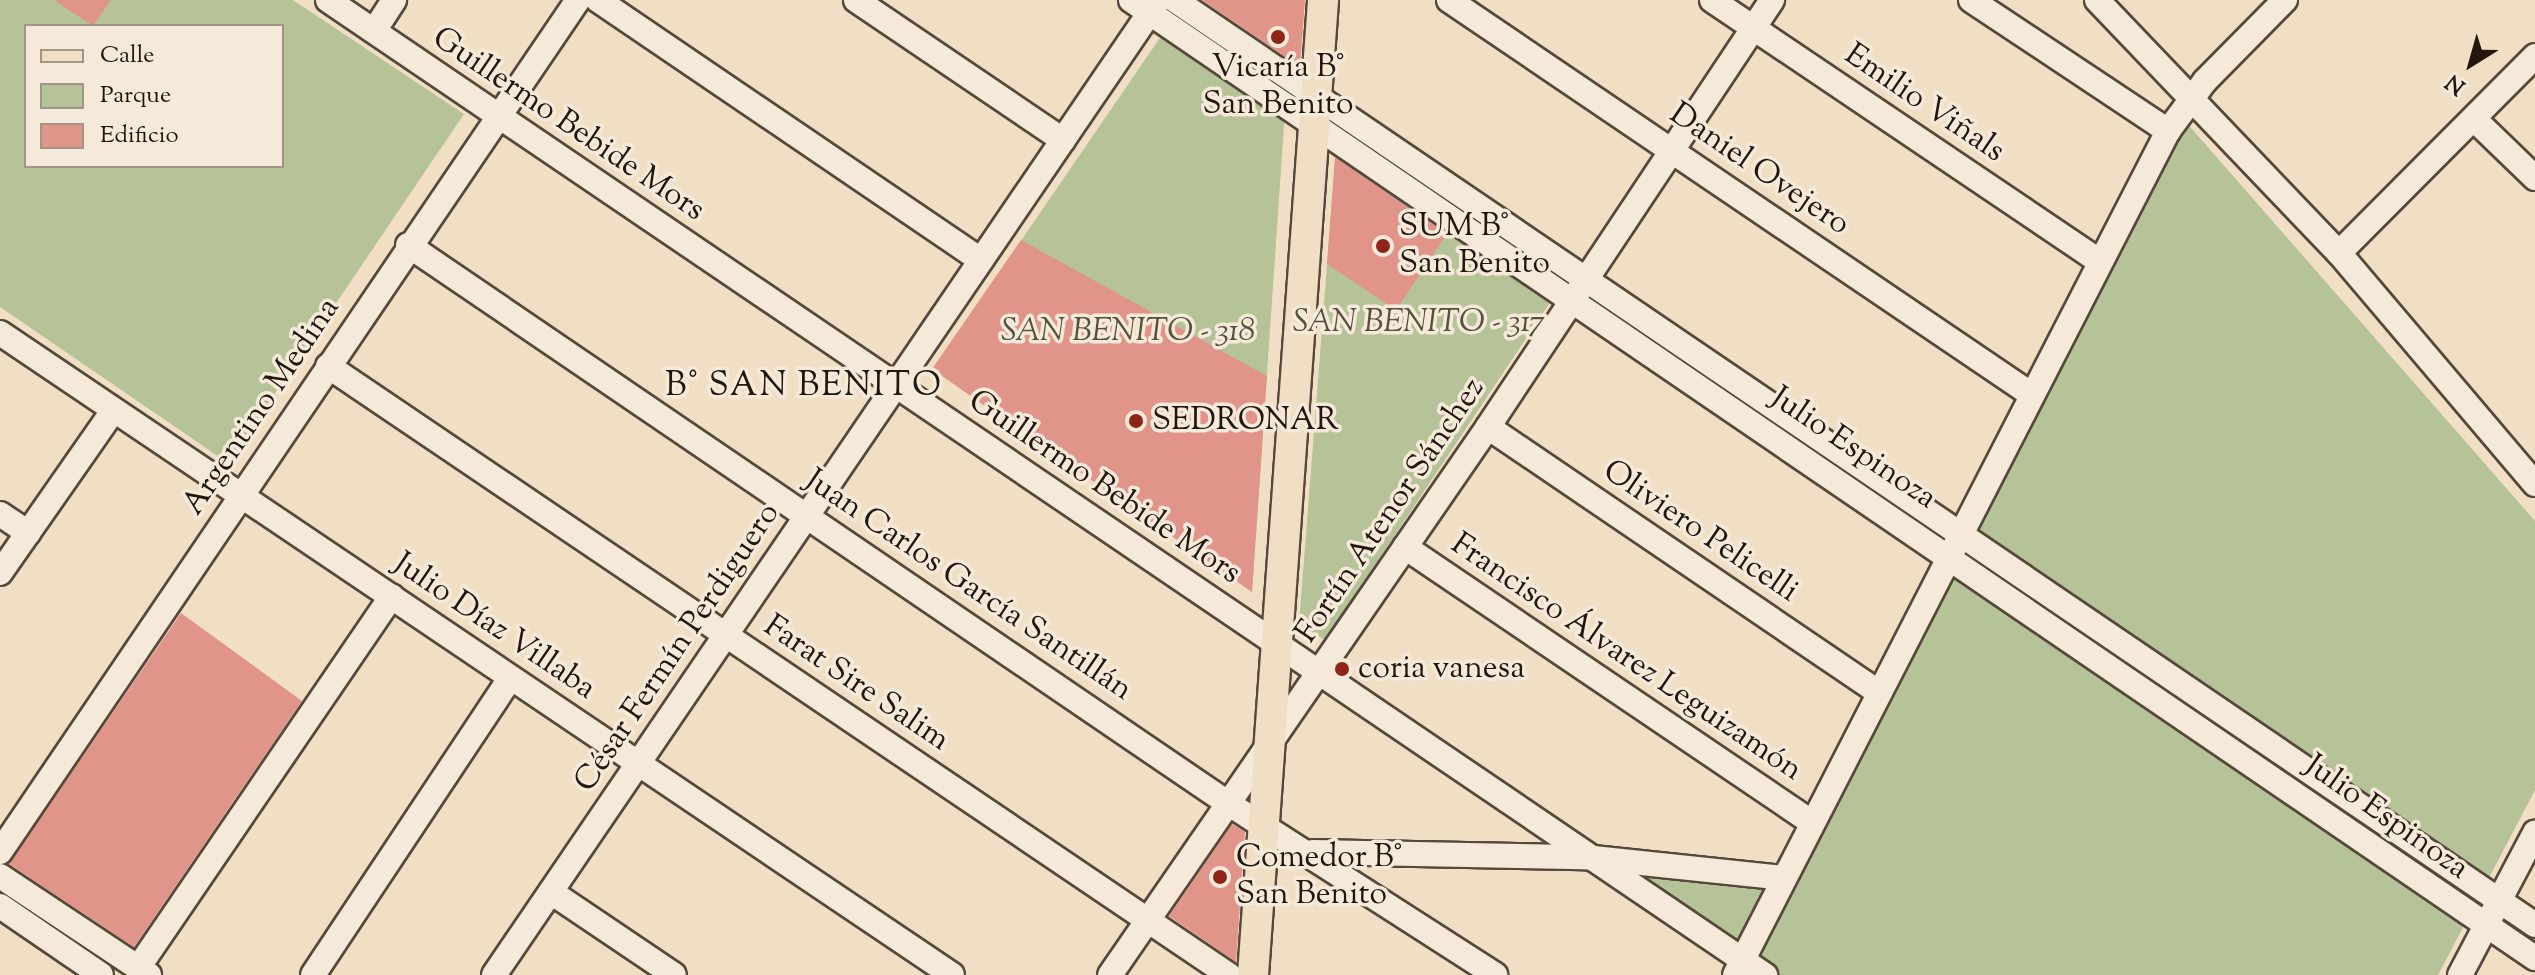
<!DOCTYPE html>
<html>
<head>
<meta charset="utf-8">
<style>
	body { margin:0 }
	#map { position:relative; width:2535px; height:975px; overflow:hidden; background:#f0dfc5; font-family:"Sorts Mill Goudy",serif }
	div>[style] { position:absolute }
	.green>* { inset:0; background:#b6c297 }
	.building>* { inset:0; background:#e1948a }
	.roads { filter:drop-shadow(2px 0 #56483b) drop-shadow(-2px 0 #56483b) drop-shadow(0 2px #56483b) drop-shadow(0 -2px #56483b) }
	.minor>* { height:24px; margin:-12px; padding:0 12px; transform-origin:12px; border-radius:12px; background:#f5ead9 }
	.major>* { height:30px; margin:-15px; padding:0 15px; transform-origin:15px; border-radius:15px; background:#f0dfc5 }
	.dots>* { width:22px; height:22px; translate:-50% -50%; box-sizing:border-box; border:4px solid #f5ead9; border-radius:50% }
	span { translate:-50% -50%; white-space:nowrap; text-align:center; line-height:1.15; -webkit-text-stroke:7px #f5ead9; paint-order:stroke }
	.poi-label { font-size:32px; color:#22160d }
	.left { translate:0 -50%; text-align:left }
	.street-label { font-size:32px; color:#22160d }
	.park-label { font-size:32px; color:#56523d; font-style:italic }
	.neighbourhood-label { font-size:34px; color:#22160d; letter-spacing:2px }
	.legend { position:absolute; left:24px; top:24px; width:260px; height:144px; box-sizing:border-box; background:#f5ead9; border:2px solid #a19587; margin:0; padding:10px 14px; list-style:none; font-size:24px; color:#22160d }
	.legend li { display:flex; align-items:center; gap:16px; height:40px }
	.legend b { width:40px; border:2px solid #a19587 }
	.north { position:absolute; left:2431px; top:24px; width:80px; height:80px; -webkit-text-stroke:6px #f5ead9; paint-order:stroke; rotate:217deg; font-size:22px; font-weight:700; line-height:32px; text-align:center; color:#22160d }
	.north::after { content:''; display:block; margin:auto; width:28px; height:36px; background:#22160d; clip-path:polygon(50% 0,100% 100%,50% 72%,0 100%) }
</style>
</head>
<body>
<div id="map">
	<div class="green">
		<i style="clip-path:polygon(evenodd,0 0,293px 0,464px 114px,228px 463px,0 307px,0 0,26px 26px,282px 26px,282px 166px,26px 166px,26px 26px)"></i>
		<i style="clip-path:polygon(1164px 32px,1285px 111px,1252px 592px,933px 369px)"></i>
		<i style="clip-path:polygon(2185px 121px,2535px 521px,2535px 790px,2438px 975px,1746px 975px)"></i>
		<i style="clip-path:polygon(1336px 150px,1553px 298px,1325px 640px,1299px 624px)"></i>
		<i style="clip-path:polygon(1605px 863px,1776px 880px,1741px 952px)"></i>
	</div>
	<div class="building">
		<i style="clip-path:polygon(54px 0,111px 0,93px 26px)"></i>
		<i style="clip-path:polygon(1202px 0,1305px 0,1300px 67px)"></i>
		<i style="clip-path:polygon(1335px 157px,1447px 234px,1396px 310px,1327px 264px)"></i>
		<i style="clip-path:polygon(1021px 240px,1267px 376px,1252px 592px,932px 369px)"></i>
		<i style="clip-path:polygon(181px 613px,302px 701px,134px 947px,9px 864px)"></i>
		<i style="clip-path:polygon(1232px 824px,1245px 832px,1236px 962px,1169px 916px)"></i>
	</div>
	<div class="roads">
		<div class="minor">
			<i style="left:328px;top:0;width:1737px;rotate:34.16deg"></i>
			<i style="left:598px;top:0;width:463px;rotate:34.2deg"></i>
			<i style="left:856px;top:0;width:250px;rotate:34.1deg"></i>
			<i style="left:1131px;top:0;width:1700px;rotate:34.31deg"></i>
			<i style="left:1175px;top:0;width:1645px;rotate:34.22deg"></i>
			<i style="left:1449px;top:0;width:704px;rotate:34.12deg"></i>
			<i style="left:1712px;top:0;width:468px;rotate:34deg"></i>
			<i style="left:1971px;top:0;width:237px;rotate:33.6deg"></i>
			<i style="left:2097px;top:0;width:350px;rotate:46.3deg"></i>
			<i style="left:2339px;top:253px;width:303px;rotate:49.7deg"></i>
			<i style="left:374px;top:31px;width:37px;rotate:-57deg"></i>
			<i style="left:2474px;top:119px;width:85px;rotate:44deg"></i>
			<i style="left:408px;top:245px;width:990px;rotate:34.25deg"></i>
			<i style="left:1226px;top:802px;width:320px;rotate:32.7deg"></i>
			<i style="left:2339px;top:253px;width:278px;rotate:-45.1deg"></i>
			<i style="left:0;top:333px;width:1148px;rotate:33.99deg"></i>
			<i style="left:328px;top:366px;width:1088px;rotate:34.06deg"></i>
			<i style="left:1488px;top:427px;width:470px;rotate:34.2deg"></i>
			<i style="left:0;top:514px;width:34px;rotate:34deg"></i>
			<i style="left:1405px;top:547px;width:490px;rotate:34.1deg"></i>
			<i style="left:0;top:573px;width:198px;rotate:-55.1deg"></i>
			<i style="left:0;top:852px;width:1030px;rotate:-55.85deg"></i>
			<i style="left:1313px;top:852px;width:271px;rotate:1.1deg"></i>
			<i style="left:1584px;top:857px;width:200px;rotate:6deg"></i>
			<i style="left:0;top:876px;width:179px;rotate:33.6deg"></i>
			<i style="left:551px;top:892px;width:148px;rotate:34deg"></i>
			<i style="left:0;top:906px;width:122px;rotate:34.3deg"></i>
			<i style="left:138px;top:968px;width:450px;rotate:-55.7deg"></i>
			<i style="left:313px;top:975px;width:356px;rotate:-56.4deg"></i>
			<i style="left:494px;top:975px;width:1177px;rotate:-55.73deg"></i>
			<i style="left:1110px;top:975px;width:666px;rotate:-55.4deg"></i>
			<i style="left:1488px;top:427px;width:513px;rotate:-56.37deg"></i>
			<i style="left:1735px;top:975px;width:949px;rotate:-62.84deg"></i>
			<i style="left:2168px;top:131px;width:62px;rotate:-53.5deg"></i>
			<i style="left:2205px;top:81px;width:114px;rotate:-45.4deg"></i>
			<i style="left:2460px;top:975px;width:161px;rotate:-62.2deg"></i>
		</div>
		<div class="major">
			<i style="left:1253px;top:975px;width:978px;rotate:-85.89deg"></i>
		</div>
	</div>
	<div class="dots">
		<i style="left:1278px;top:37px;background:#8f2418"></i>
		<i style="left:1383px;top:246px;background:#8f2418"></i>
		<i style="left:1136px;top:421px;background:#8f2418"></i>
		<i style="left:1342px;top:669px;background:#8f2418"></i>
		<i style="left:1220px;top:877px;background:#8f2418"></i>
	</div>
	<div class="poi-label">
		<span style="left:1278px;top:87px">Vicaría B°<br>San Benito</span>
		<span class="left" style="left:1399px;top:246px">SUM B°<br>San Benito</span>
		<span class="left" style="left:1152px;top:421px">SEDRONAR</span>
		<span class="left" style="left:1358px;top:669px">coria vanesa</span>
		<span class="left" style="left:1236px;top:877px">Comedor B°<br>San Benito</span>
	</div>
	<div class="street-label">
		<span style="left:1924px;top:104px;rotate:34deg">Emilio Viñals</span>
		<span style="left:568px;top:125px;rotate:34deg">Guillermo Bebide Mors</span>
		<span style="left:1759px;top:170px;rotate:34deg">Daniel Ovejero</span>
		<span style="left:262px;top:407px;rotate:-56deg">Argentino Medina</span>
		<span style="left:1853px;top:449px;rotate:34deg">Julio Espinoza</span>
		<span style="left:1104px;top:488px;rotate:34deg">Guillermo Bebide Mors</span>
		<span style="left:1391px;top:511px;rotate:-56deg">Fortín Atenor Sánchez</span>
		<span style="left:1700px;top:532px;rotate:34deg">Oliviero Pelicelli</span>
		<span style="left:968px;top:586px;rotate:34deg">Juan Carlos García Santillán</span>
		<span style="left:494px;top:627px;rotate:34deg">Julio Díaz Villaba</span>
		<span style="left:678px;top:648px;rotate:-56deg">César Fermín Perdiguero</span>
		<span style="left:1626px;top:658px;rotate:34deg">Francisco Álvarez Leguizamón</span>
		<span style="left:856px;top:684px;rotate:34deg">Farat Sire Salim</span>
		<span style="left:2386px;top:818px;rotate:35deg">Julio Espinoza</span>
	</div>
	<div class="park-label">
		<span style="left:1419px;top:323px">SAN BENITO - 317</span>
		<span style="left:1128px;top:332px">SAN BENITO - 318</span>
	</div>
	<div class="neighbourhood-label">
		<span style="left:804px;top:387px">B° SAN BENITO</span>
	</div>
	<ul class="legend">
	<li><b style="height:10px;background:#f0dfc5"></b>Calle</li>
	<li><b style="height:22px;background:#b6c297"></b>Parque</li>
	<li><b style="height:22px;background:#e1948a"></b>Edificio</li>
	</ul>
	<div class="north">N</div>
</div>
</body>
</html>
